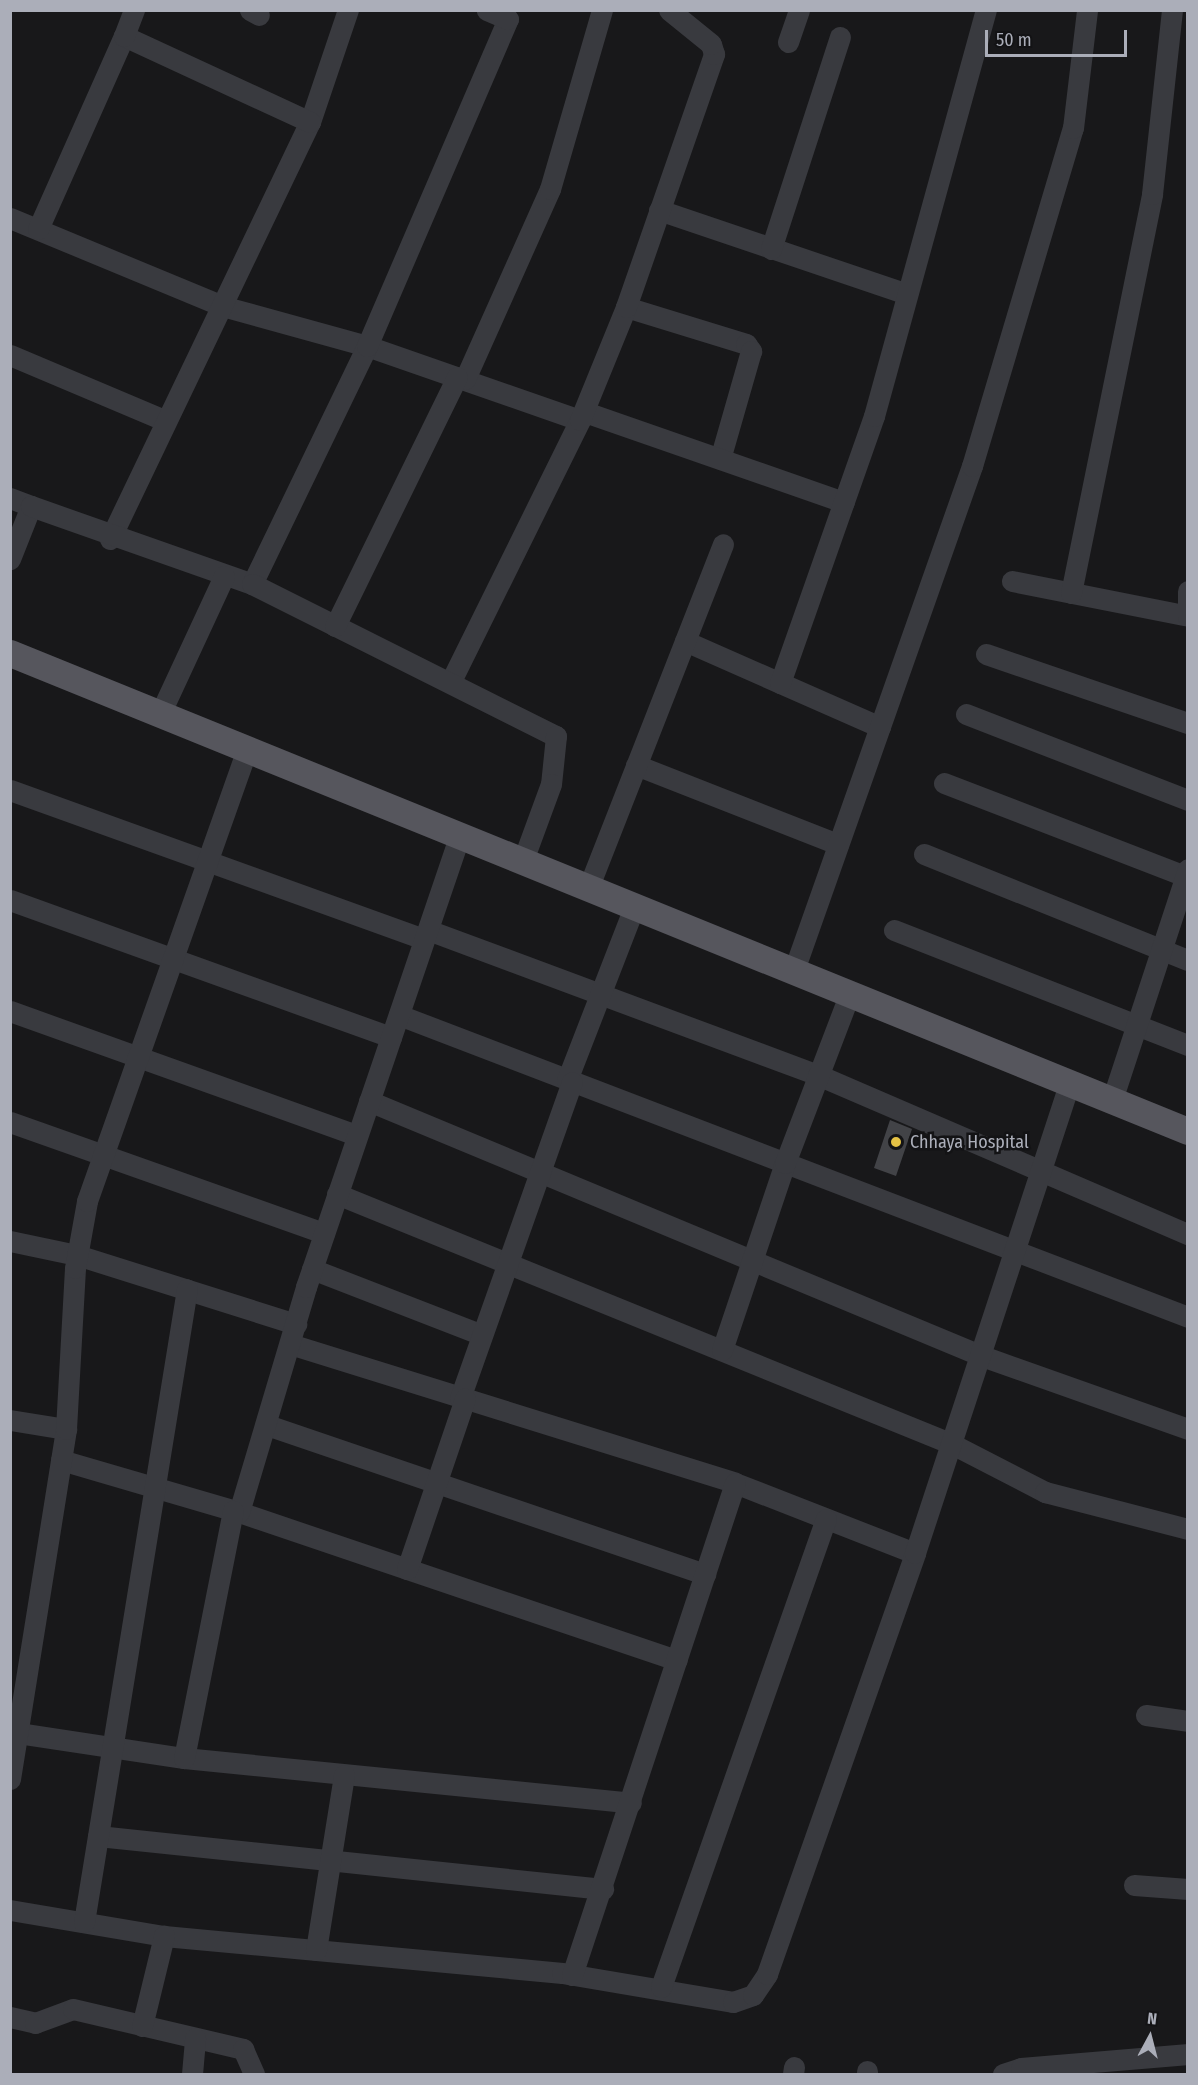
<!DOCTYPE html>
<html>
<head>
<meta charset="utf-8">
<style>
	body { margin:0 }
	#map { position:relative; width:1198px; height:2085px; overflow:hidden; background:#18181a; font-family:"Fira Sans Condensed",sans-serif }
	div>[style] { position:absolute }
	.building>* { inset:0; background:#424347 }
	.minor>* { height:21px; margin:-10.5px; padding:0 10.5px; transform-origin:10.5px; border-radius:10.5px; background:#393a3f }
	.major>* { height:27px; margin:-13.5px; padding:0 13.5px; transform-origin:13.5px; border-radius:13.5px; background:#56565d }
	.dots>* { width:16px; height:16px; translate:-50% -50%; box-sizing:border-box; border:3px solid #131315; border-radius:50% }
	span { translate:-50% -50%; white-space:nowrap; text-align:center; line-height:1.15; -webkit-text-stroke:5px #131315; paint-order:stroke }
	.poi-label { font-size:18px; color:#abaeb9 }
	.left { translate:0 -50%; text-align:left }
	.frame { position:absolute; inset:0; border:12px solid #abaeb9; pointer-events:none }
	.north { position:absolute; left:1120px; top:2007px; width:60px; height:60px; -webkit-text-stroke:4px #131315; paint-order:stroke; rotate:7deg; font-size:16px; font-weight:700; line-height:24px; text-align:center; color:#abaeb9 }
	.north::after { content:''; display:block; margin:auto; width:21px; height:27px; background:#abaeb9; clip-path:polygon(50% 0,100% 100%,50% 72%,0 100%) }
	.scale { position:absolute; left:985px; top:30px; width:142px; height:27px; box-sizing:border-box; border:3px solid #abaeb9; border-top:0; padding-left:8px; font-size:18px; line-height:21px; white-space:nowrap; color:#abaeb9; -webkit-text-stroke:4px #131315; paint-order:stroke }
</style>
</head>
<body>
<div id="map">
	<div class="building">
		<i style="clip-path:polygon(890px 1120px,912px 1129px,896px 1176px,874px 1168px)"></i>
	</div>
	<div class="minor">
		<i style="left:250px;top:10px;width:10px;rotate:29deg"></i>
		<i style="left:788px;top:42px;width:34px;rotate:-71deg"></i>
		<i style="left:310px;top:122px;width:118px;rotate:-71.3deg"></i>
		<i style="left:659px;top:210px;width:262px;rotate:18.7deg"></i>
		<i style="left:10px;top:218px;width:230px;rotate:22.5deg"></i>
		<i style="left:222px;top:306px;width:150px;rotate:15.4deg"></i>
		<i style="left:367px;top:346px;width:225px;rotate:19.2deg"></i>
		<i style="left:580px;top:420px;width:293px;rotate:116.3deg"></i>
		<i style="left:38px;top:229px;width:211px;rotate:-66deg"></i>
		<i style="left:771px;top:249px;width:223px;rotate:-72deg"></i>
		<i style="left:626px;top:307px;width:126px;rotate:17.1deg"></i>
		<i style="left:746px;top:344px;width:9px;rotate:54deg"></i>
		<i style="left:751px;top:351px;width:112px;rotate:106deg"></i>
		<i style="left:10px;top:355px;width:169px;rotate:22.9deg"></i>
		<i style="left:465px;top:379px;width:208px;rotate:-65.9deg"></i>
		<i style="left:550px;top:189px;width:186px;rotate:-73.8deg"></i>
		<i style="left:585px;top:412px;width:274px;rotate:19.2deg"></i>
		<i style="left:580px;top:420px;width:122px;rotate:-67.8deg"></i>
		<i style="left:626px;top:307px;width:268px;rotate:-70.8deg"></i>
		<i style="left:714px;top:54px;width:10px;rotate:-107deg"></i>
		<i style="left:711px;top:44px;width:54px;rotate:-141deg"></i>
		<i style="left:10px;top:498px;width:22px;rotate:21deg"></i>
		<i style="left:110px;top:539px;width:462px;rotate:-64.4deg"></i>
		<i style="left:310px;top:122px;width:205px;rotate:-155.2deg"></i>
		<i style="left:124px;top:36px;width:28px;rotate:-69deg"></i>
		<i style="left:10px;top:559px;width:57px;rotate:-68.4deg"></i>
		<i style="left:31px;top:506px;width:234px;rotate:19.4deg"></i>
		<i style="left:252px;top:584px;width:264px;rotate:-64.2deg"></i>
		<i style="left:367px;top:346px;width:356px;rotate:-66.7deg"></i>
		<i style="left:508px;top:19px;width:23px;rotate:-157deg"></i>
		<i style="left:1012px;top:581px;width:175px;rotate:11.2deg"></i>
		<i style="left:252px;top:584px;width:340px;rotate:26.6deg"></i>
		<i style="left:556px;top:736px;width:48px;rotate:95.9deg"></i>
		<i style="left:551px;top:784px;width:81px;rotate:110.2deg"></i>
		<i style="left:1188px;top:591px;width:25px;rotate:90deg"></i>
		<i style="left:1071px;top:593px;width:407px;rotate:-78.5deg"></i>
		<i style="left:1152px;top:194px;width:185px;rotate:-83.8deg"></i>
		<i style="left:335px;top:626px;width:277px;rotate:-63.9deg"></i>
		<i style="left:685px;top:641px;width:213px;rotate:23.8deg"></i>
		<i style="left:986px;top:654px;width:213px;rotate:18.9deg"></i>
		<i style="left:780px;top:683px;width:283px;rotate:-70.6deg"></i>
		<i style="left:874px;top:416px;width:421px;rotate:-74.6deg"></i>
		<i style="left:160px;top:714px;width:152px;rotate:-65.1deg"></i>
		<i style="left:966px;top:714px;width:238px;rotate:21.2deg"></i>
		<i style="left:636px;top:765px;width:217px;rotate:21.4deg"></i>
		<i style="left:944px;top:783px;width:261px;rotate:21.1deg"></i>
		<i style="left:10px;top:790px;width:440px;rotate:19.8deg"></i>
		<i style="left:924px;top:854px;width:284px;rotate:21.9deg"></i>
		<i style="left:589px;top:886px;width:367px;rotate:-68.6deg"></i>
		<i style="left:10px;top:900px;width:405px;rotate:19.8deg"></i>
		<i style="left:428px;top:930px;width:416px;rotate:20.4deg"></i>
		<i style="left:818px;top:1075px;width:403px;rotate:23.3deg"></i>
		<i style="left:894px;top:930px;width:316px;rotate:21.4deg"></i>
		<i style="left:794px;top:970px;width:535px;rotate:-70.55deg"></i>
		<i style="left:972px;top:466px;width:353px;rotate:-73.4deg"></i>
		<i style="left:1073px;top:128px;width:119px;rotate:-83.2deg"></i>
		<i style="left:10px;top:1011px;width:368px;rotate:19.7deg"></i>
		<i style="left:399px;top:1015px;width:845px;rotate:20.94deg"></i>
		<i style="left:567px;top:1080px;width:188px;rotate:-68.8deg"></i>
		<i style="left:1112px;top:1100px;width:243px;rotate:-71.8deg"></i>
		<i style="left:369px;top:1101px;width:664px;rotate:22.59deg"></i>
		<i style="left:982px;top:1356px;width:219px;rotate:19.5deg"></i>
		<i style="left:10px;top:1122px;width:333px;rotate:19.5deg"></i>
		<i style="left:337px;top:1194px;width:664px;rotate:22.12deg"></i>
		<i style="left:952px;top:1444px;width:105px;rotate:27.3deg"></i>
		<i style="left:1045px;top:1492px;width:148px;rotate:14.5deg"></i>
		<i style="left:10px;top:1241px;width:68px;rotate:11.8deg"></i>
		<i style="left:77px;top:1255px;width:230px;rotate:17.5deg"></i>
		<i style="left:312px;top:1269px;width:182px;rotate:21.2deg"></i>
		<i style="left:290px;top:1344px;width:466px;rotate:17.3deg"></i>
		<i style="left:735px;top:1483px;width:193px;rotate:21.3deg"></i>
		<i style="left:722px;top:1350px;width:197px;rotate:-71.4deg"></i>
		<i style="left:785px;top:1163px;width:182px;rotate:-69.1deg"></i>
		<i style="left:460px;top:1398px;width:335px;rotate:-70.5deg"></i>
		<i style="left:10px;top:1420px;width:57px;rotate:9.1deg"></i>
		<i style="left:267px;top:1425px;width:463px;rotate:18.8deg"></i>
		<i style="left:61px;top:1460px;width:185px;rotate:16.3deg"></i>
		<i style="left:239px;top:1512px;width:462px;rotate:18.7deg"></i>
		<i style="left:239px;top:1512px;width:235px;rotate:-73.4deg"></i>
		<i style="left:306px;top:1287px;width:478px;rotate:-71.2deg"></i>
		<i style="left:407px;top:1569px;width:180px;rotate:-71.2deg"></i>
		<i style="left:1146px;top:1715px;width:42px;rotate:8.1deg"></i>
		<i style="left:18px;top:1733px;width:168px;rotate:8.6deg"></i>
		<i style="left:184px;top:1758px;width:449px;rotate:5.7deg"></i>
		<i style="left:184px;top:1758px;width:252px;rotate:-78.8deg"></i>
		<i style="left:10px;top:1779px;width:354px;rotate:-80.9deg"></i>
		<i style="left:66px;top:1429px;width:161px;rotate:-86.8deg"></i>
		<i style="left:75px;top:1268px;width:68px;rotate:-79.8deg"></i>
		<i style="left:87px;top:1201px;width:480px;rotate:-70.5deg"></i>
		<i style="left:98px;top:1836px;width:508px;rotate:5.99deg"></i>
		<i style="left:1134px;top:1885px;width:54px;rotate:4.2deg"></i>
		<i style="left:10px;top:1910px;width:156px;rotate:9.6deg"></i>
		<i style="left:164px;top:1936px;width:400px;rotate:5.3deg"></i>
		<i style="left:562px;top:1973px;width:173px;rotate:9.6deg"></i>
		<i style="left:733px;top:2002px;width:21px;rotate:-19deg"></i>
		<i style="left:753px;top:1995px;width:25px;rotate:-56deg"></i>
		<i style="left:767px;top:1974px;width:446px;rotate:-70.6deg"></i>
		<i style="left:915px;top:1553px;width:496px;rotate:-71.8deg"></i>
		<i style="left:84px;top:1922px;width:641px;rotate:-80.76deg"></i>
		<i style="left:316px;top:1950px;width:177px;rotate:-80.9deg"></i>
		<i style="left:572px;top:1975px;width:518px;rotate:-71.67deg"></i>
		<i style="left:661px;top:1987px;width:496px;rotate:-70.6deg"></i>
		<i style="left:10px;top:2017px;width:26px;rotate:13deg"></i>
		<i style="left:35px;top:2023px;width:40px;rotate:-20.2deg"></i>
		<i style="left:73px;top:2009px;width:175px;rotate:13.2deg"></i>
		<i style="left:243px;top:2049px;width:27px;rotate:66deg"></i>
		<i style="left:142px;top:2026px;width:93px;rotate:-76.3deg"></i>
		<i style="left:192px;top:2074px;width:36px;rotate:-85deg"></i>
		<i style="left:793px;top:2074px;width:7px;rotate:-82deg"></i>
		<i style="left:867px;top:2074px;width:3px;rotate:-90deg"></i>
		<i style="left:1003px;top:2074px;width:19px;rotate:-18deg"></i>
		<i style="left:1021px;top:2068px;width:168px;rotate:-4.8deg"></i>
	</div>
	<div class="major">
		<i style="left:10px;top:653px;width:1271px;rotate:22.09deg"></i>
	</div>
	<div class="dots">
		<i style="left:896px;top:1142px;background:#e5c245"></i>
	</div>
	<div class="poi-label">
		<span class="left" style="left:910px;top:1142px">Chhaya Hospital</span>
	</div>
	<div class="frame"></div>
	<div class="north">N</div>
	<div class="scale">50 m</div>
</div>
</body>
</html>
